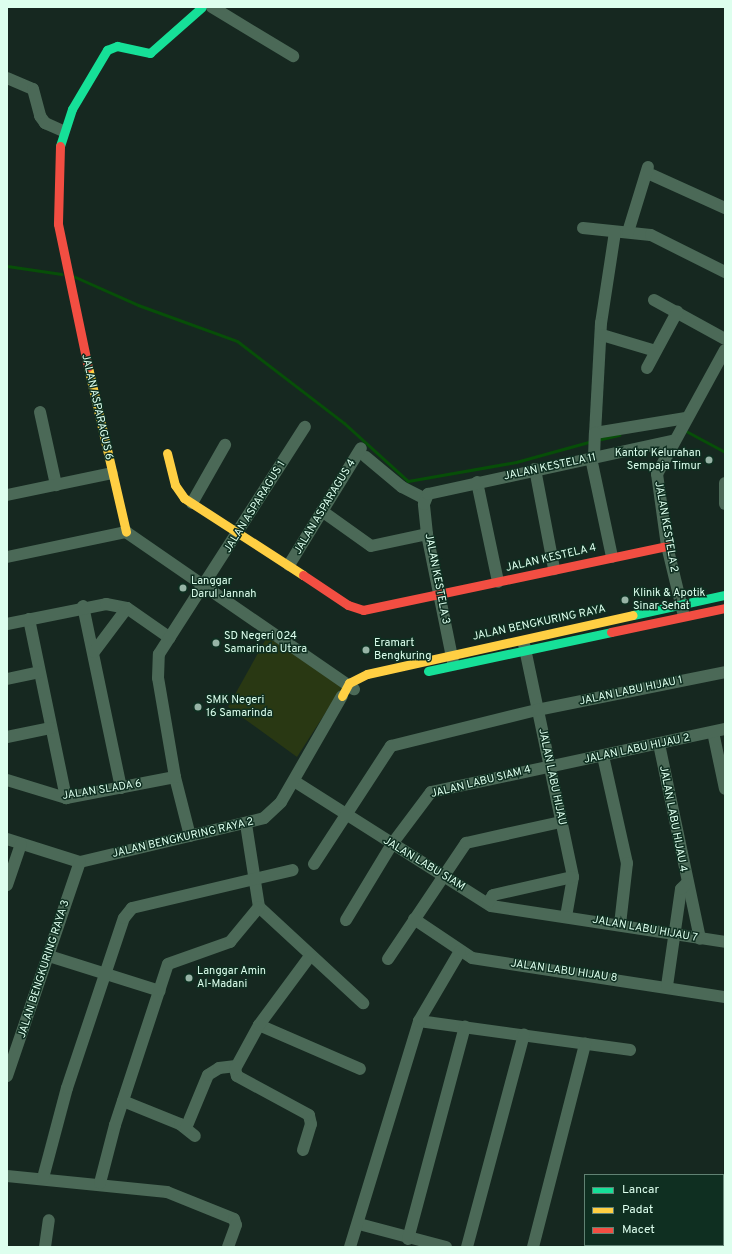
<!DOCTYPE html>
<html>
<head>
<meta charset="utf-8">
<style>
	body { margin:0 }
	#map { position:relative; width:732px; height:1254px; overflow:hidden; background:#162820; font-family:Overpass,sans-serif }
	div>[style] { position:absolute }
	.green>* { inset:0; background:#293813 }
	.stream>* { height:3px; margin:-1.5px; padding:0 1.5px; transform-origin:1.5px; border-radius:1.5px; background:#074e08 }
	.street>* { height:12px; margin:-6px; padding:0 6px; transform-origin:6px; border-radius:6px; background:#4b6957 }
	.fast>* { height:9px; margin:-4.5px; padding:0 4.5px; transform-origin:4.5px; border-radius:4.5px; background:#16e098 }
	.slow>* { height:9px; margin:-4.5px; padding:0 4.5px; transform-origin:4.5px; border-radius:4.5px; background:#ffcf43 }
	.jam>* { height:9px; margin:-4.5px; padding:0 4.5px; transform-origin:4.5px; border-radius:4.5px; background:#f24e42 }
	.dots>* { width:11px; height:11px; translate:-50% -50%; box-sizing:border-box; border:2px solid #0f2f21; border-radius:50% }
	span { translate:-50% -50%; white-space:nowrap; text-align:center; line-height:1.15; -webkit-text-stroke:3px #0f2f21; paint-order:stroke }
	.street-label { font-size:11px; color:#dfe }
	.poi-label { font-size:11px; color:#dfe }
	.right { translate:-100% -50%; text-align:right }
	.left { translate:0 -50%; text-align:left }
	.frame { position:absolute; inset:0; border:8px solid #dfe; pointer-events:none }
	.legend { position:absolute; left:584px; top:1174px; width:140px; height:72px; box-sizing:border-box; background:#0f2f21; border:1px solid #618273; margin:0; padding:5px 7px; list-style:none; font-size:12px; color:#dfe }
	.legend li { display:flex; align-items:center; gap:8px; height:20px }
	.legend b { width:20px; border:1px solid #618273 }
</style>
</head>
<body>
<div id="map">
	<div class="green">
		<i style="clip-path:polygon(267px 637px,344px 684px,297px 757px,228px 707px)"></i>
	</div>
	<div class="stream">
		<i style="left:7px;top:266px;width:55px;rotate:8.4deg"></i>
		<i style="left:73px;top:276px;width:71px;rotate:24deg"></i>
		<i style="left:138px;top:305px;width:105px;rotate:20deg"></i>
		<i style="left:237px;top:341px;width:135px;rotate:37.5deg"></i>
		<i style="left:344px;top:423px;width:86px;rotate:42.2deg"></i>
		<i style="left:408px;top:481px;width:110px;rotate:-10deg"></i>
		<i style="left:516px;top:462px;width:79px;rotate:-15.4deg"></i>
		<i style="left:684px;top:430px;width:47px;rotate:28.2deg"></i>
		<i style="left:597px;top:440px;width:23px;rotate:-13deg"></i>
	</div>
	<div class="street">
		<i style="left:212px;top:7px;width:95px;rotate:31.2deg"></i>
		<i style="left:7px;top:78px;width:28px;rotate:23deg"></i>
		<i style="left:33px;top:89px;width:28px;rotate:75deg"></i>
		<i style="left:40px;top:116px;width:9px;rotate:54deg"></i>
		<i style="left:45px;top:123px;width:20px;rotate:24deg"></i>
		<i style="left:652px;top:175px;width:80px;rotate:24.3deg"></i>
		<i style="left:583px;top:228px;width:68px;rotate:5.9deg"></i>
		<i style="left:651px;top:235px;width:83px;rotate:26.6deg"></i>
		<i style="left:615px;top:232px;width:92px;rotate:98.7deg"></i>
		<i style="left:601px;top:323px;width:110px;rotate:93.1deg"></i>
		<i style="left:595px;top:433px;width:92px;rotate:-9.4deg"></i>
		<i style="left:628px;top:232px;width:68px;rotate:-72.9deg"></i>
		<i style="left:654px;top:300px;width:81px;rotate:28.8deg"></i>
		<i style="left:602px;top:335px;width:56px;rotate:16.5deg"></i>
		<i style="left:647px;top:368px;width:64px;rotate:-61.8deg"></i>
		<i style="left:40px;top:412px;width:75px;rotate:77.6deg"></i>
		<i style="left:366px;top:457px;width:47px;rotate:39.8deg"></i>
		<i style="left:402px;top:487px;width:25px;rotate:27deg"></i>
		<i style="left:591px;top:458px;width:101px;rotate:78deg"></i>
		<i style="left:594px;top:458px;width:25px;rotate:-88deg"></i>
		<i style="left:535px;top:469px;width:102px;rotate:79.2deg"></i>
		<i style="left:477px;top:482px;width:102px;rotate:78.1deg"></i>
		<i style="left:725px;top:483px;width:21px;rotate:90deg"></i>
		<i style="left:7px;top:495px;width:107px;rotate:-11.8deg"></i>
		<i style="left:192px;top:503px;width:67px;rotate:-60.4deg"></i>
		<i style="left:322px;top:511px;width:60px;rotate:35.5deg"></i>
		<i style="left:371px;top:546px;width:57px;rotate:-12.1deg"></i>
		<i style="left:7px;top:557px;width:122px;rotate:-11.9deg"></i>
		<i style="left:126px;top:532px;width:277px;rotate:34.6deg"></i>
		<i style="left:289px;top:565px;width:137px;rotate:-58.4deg"></i>
		<i style="left:83px;top:606px;width:186px;rotate:78.2deg"></i>
		<i style="left:683px;top:612px;width:68px;rotate:-103.6deg"></i>
		<i style="left:667px;top:546px;width:73px;rotate:-97.9deg"></i>
		<i style="left:657px;top:474px;width:141px;rotate:-61.3deg"></i>
		<i style="left:29px;top:619px;width:183px;rotate:78.3deg"></i>
		<i style="left:7px;top:624px;width:101px;rotate:-11.4deg"></i>
		<i style="left:106px;top:604px;width:21px;rotate:11deg"></i>
		<i style="left:127px;top:608px;width:52px;rotate:34.9deg"></i>
		<i style="left:524px;top:644px;width:238px;rotate:78.1deg"></i>
		<i style="left:573px;top:877px;width:40px;rotate:100deg"></i>
		<i style="left:94px;top:652px;width:55px;rotate:-53.1deg"></i>
		<i style="left:453px;top:662px;width:131px;rotate:-101.5deg"></i>
		<i style="left:427px;top:534px;width:30px;rotate:-96deg"></i>
		<i style="left:424px;top:504px;width:11px;rotate:-68deg"></i>
		<i style="left:428px;top:494px;width:250px;rotate:-12.3deg"></i>
		<i style="left:7px;top:679px;width:33px;rotate:-12deg"></i>
		<i style="left:713px;top:732px;width:58px;rotate:78.1deg"></i>
		<i style="left:7px;top:737px;width:45px;rotate:-11.6deg"></i>
		<i style="left:659px;top:744px;width:199px;rotate:78.1deg"></i>
		<i style="left:603px;top:756px;width:110px;rotate:77.4deg"></i>
		<i style="left:627px;top:863px;width:61px;rotate:96.5deg"></i>
		<i style="left:7px;top:780px;width:62px;rotate:17deg"></i>
		<i style="left:66px;top:798px;width:111px;rotate:-10.9deg"></i>
		<i style="left:294px;top:781px;width:233px;rotate:32.4deg"></i>
		<i style="left:491px;top:906px;width:237px;rotate:8.7deg"></i>
		<i style="left:246px;top:824px;width:84px;rotate:81.1deg"></i>
		<i style="left:259px;top:907px;width:142px;rotate:42.7deg"></i>
		<i style="left:190px;top:836px;width:61px;rotate:-104.3deg"></i>
		<i style="left:175px;top:777px;width:100px;rotate:-99.7deg"></i>
		<i style="left:158px;top:678px;width:24px;rotate:-88deg"></i>
		<i style="left:159px;top:654px;width:270px;rotate:-57.3deg"></i>
		<i style="left:7px;top:839px;width:77px;rotate:17.5deg"></i>
		<i style="left:80px;top:862px;width:189px;rotate:-13.4deg"></i>
		<i style="left:264px;top:818px;width:23px;rotate:-43deg"></i>
		<i style="left:281px;top:802px;width:122px;rotate:-60.1deg"></i>
		<i style="left:314px;top:864px;width:141px;rotate:-56.9deg"></i>
		<i style="left:391px;top:746px;width:150px;rotate:-13.9deg"></i>
		<i style="left:537px;top:710px;width:192px;rotate:-11.4deg"></i>
		<i style="left:7px;top:885px;width:43px;rotate:-71.1deg"></i>
		<i style="left:488px;top:903px;width:9px;rotate:-58deg"></i>
		<i style="left:493px;top:895px;width:82px;rotate:-12.7deg"></i>
		<i style="left:414px;top:919px;width:70px;rotate:33.9deg"></i>
		<i style="left:472px;top:958px;width:256px;rotate:8.8deg"></i>
		<i style="left:346px;top:920px;width:89px;rotate:-58.8deg"></i>
		<i style="left:392px;top:844px;width:65px;rotate:-53.1deg"></i>
		<i style="left:431px;top:792px;width:301px;rotate:-12.1deg"></i>
		<i style="left:49px;top:956px;width:116px;rotate:17.5deg"></i>
		<i style="left:388px;top:959px;width:140px;rotate:-56.1deg"></i>
		<i style="left:466px;top:843px;width:97px;rotate:-12.5deg"></i>
		<i style="left:667px;top:986px;width:98px;rotate:-81.8deg"></i>
		<i style="left:681px;top:889px;width:7px;rotate:-45deg"></i>
		<i style="left:419px;top:1021px;width:213px;rotate:7.8deg"></i>
		<i style="left:259px;top:1025px;width:110px;rotate:23.5deg"></i>
		<i style="left:7px;top:1076px;width:226px;rotate:-71.2deg"></i>
		<i style="left:123px;top:1101px;width:61px;rotate:22deg"></i>
		<i style="left:180px;top:1124px;width:19px;rotate:39deg"></i>
		<i style="left:186px;top:1128px;width:57px;rotate:-67.5deg"></i>
		<i style="left:208px;top:1075px;width:13px;rotate:-32deg"></i>
		<i style="left:219px;top:1068px;width:17px;rotate:-7deg"></i>
		<i style="left:303px;top:1150px;width:27px;rotate:-73deg"></i>
		<i style="left:311px;top:1124px;width:9px;rotate:-103deg"></i>
		<i style="left:309px;top:1115px;width:82px;rotate:-151.6deg"></i>
		<i style="left:237px;top:1076px;width:7px;rotate:-106deg"></i>
		<i style="left:235px;top:1069px;width:50px;rotate:-61.4deg"></i>
		<i style="left:259px;top:1025px;width:86px;rotate:-53.5deg"></i>
		<i style="left:7px;top:1176px;width:161px;rotate:5.7deg"></i>
		<i style="left:167px;top:1192px;width:72px;rotate:21.9deg"></i>
		<i style="left:234px;top:1219px;width:6px;rotate:72deg"></i>
		<i style="left:236px;top:1225px;width:23px;rotate:110deg"></i>
		<i style="left:43px;top:1178px;width:93px;rotate:-75.1deg"></i>
		<i style="left:67px;top:1088px;width:179px;rotate:-71.5deg"></i>
		<i style="left:124px;top:918px;width:13px;rotate:-51deg"></i>
		<i style="left:132px;top:908px;width:165px;rotate:-13.3deg"></i>
		<i style="left:100px;top:1183px;width:60px;rotate:-75.5deg"></i>
		<i style="left:115px;top:1125px;width:169px;rotate:-71.8deg"></i>
		<i style="left:168px;top:964px;width:66px;rotate:-19.5deg"></i>
		<i style="left:230px;top:942px;width:45px;rotate:-50.4deg"></i>
		<i style="left:359px;top:1224px;width:90px;rotate:14.8deg"></i>
		<i style="left:408px;top:1239px;width:220px;rotate:-75deg"></i>
		<i style="left:45px;top:1247px;width:27px;rotate:-82deg"></i>
		<i style="left:350px;top:1247px;width:236px;rotate:-73deg"></i>
		<i style="left:419px;top:1021px;width:81px;rotate:-59.6deg"></i>
		<i style="left:467px;top:1247px;width:220px;rotate:-75deg"></i>
		<i style="left:533px;top:1247px;width:210px;rotate:-75.6deg"></i>
	</div>
	<div class="fast">
		<i style="left:60px;top:146px;width:39px;rotate:-72deg"></i>
		<i style="left:72px;top:109px;width:69px;rotate:-59.3deg"></i>
		<i style="left:107px;top:50px;width:11px;rotate:-22deg"></i>
		<i style="left:117px;top:46px;width:34px;rotate:12deg"></i>
		<i style="left:150px;top:53px;width:69px;rotate:-41.5deg"></i>
		<i style="left:633px;top:615px;width:94px;rotate:-12.3deg"></i>
		<i style="left:428px;top:671px;width:187px;rotate:-12deg"></i>
	</div>
	<div class="slow">
		<i style="left:88px;top:367px;width:169px;rotate:77deg"></i>
		<i style="left:167px;top:453px;width:33px;rotate:76deg"></i>
		<i style="left:175px;top:485px;width:16px;rotate:55deg"></i>
		<i style="left:184px;top:498px;width:142px;rotate:32.9deg"></i>
		<i style="left:342px;top:696px;width:15px;rotate:-62deg"></i>
		<i style="left:349px;top:683px;width:20px;rotate:-27deg"></i>
		<i style="left:367px;top:674px;width:272px;rotate:-12.5deg"></i>
	</div>
	<div class="jam">
		<i style="left:60px;top:146px;width:78px;rotate:91.5deg"></i>
		<i style="left:58px;top:224px;width:146px;rotate:78.2deg"></i>
		<i style="left:303px;top:575px;width:54px;rotate:33.7deg"></i>
		<i style="left:348px;top:605px;width:16px;rotate:18deg"></i>
		<i style="left:363px;top:610px;width:311px;rotate:-11.9deg"></i>
		<i style="left:611px;top:632px;width:116px;rotate:-11.9deg"></i>
	</div>
	<div class="dots">
		<i style="left:709px;top:460px;background:#97b4a6"></i>
		<i style="left:183px;top:588px;background:#97b4a6"></i>
		<i style="left:625px;top:600px;background:#97b4a6"></i>
		<i style="left:216px;top:643px;background:#97b4a6"></i>
		<i style="left:366px;top:650px;background:#97b4a6"></i>
		<i style="left:198px;top:707px;background:#97b4a6"></i>
		<i style="left:189px;top:978px;background:#97b4a6"></i>
	</div>
	<div class="street-label">
		<span style="left:97px;top:407px;rotate:77deg">JALAN ASPARAGUS 6</span>
		<span style="left:550px;top:467px;rotate:-12deg">JALAN KESTELA 11</span>
		<span style="left:255px;top:507px;rotate:-58deg">JALAN ASPARAGUS 1</span>
		<span style="left:325px;top:507px;rotate:-59deg">JALAN ASPARAGUS 4</span>
		<span style="left:666px;top:527px;rotate:80deg">JALAN KESTELA 2</span>
		<span style="left:551px;top:558px;rotate:-13deg">JALAN KESTELA 4</span>
		<span style="left:437px;top:579px;rotate:79deg">JALAN KESTELA 3</span>
		<span style="left:539px;top:623px;rotate:-12deg">JALAN BENGKURING RAYA</span>
		<span style="left:631px;top:691px;rotate:-12deg">JALAN LABU HIJAU 1</span>
		<span style="left:637px;top:749px;rotate:-12deg">JALAN LABU HIJAU 2</span>
		<span style="left:552px;top:777px;rotate:78deg">JALAN LABU HIJAU</span>
		<span style="left:481px;top:782px;rotate:-14deg">JALAN LABU SIAM 4</span>
		<span style="left:102px;top:790px;rotate:-9deg">JALAN SLADA 6</span>
		<span style="left:673px;top:819px;rotate:79deg">JALAN LABU HIJAU 4</span>
		<span style="left:183px;top:838px;rotate:-13deg">JALAN BENGKURING RAYA 2</span>
		<span style="left:424px;top:864px;rotate:31deg">JALAN LABU SIAM</span>
		<span style="left:645px;top:929px;rotate:10deg">JALAN LABU HIJAU 7</span>
		<span style="left:44px;top:969px;rotate:-72deg">JALAN BENGKURING RAYA 3</span>
		<span style="left:564px;top:971px;rotate:8deg">JALAN LABU HIJAU 8</span>
	</div>
	<div class="poi-label">
		<span class="right" style="left:701px;top:460px">Kantor Kelurahan<br>Sempaja Timur</span>
		<span class="left" style="left:191px;top:588px">Langgar<br>Darul Jannah</span>
		<span class="left" style="left:633px;top:600px">Klinik &amp; Apotik<br>Sinar Sehat</span>
		<span class="left" style="left:224px;top:643px">SD Negeri 024<br>Samarinda Utara</span>
		<span class="left" style="left:374px;top:650px">Eramart<br>Bengkuring</span>
		<span class="left" style="left:206px;top:707px">SMK Negeri<br>16 Samarinda</span>
		<span class="left" style="left:197px;top:978px">Langgar Amin<br>Al-Madani</span>
	</div>
	<div class="frame"></div>
	<ul class="legend">
	<li><b style="height:5px;background:#16e098"></b>Lancar</li>
	<li><b style="height:5px;background:#ffcf43"></b>Padat</li>
	<li><b style="height:5px;background:#f24e42"></b>Macet</li>
	</ul>
</div>
</body>
</html>
